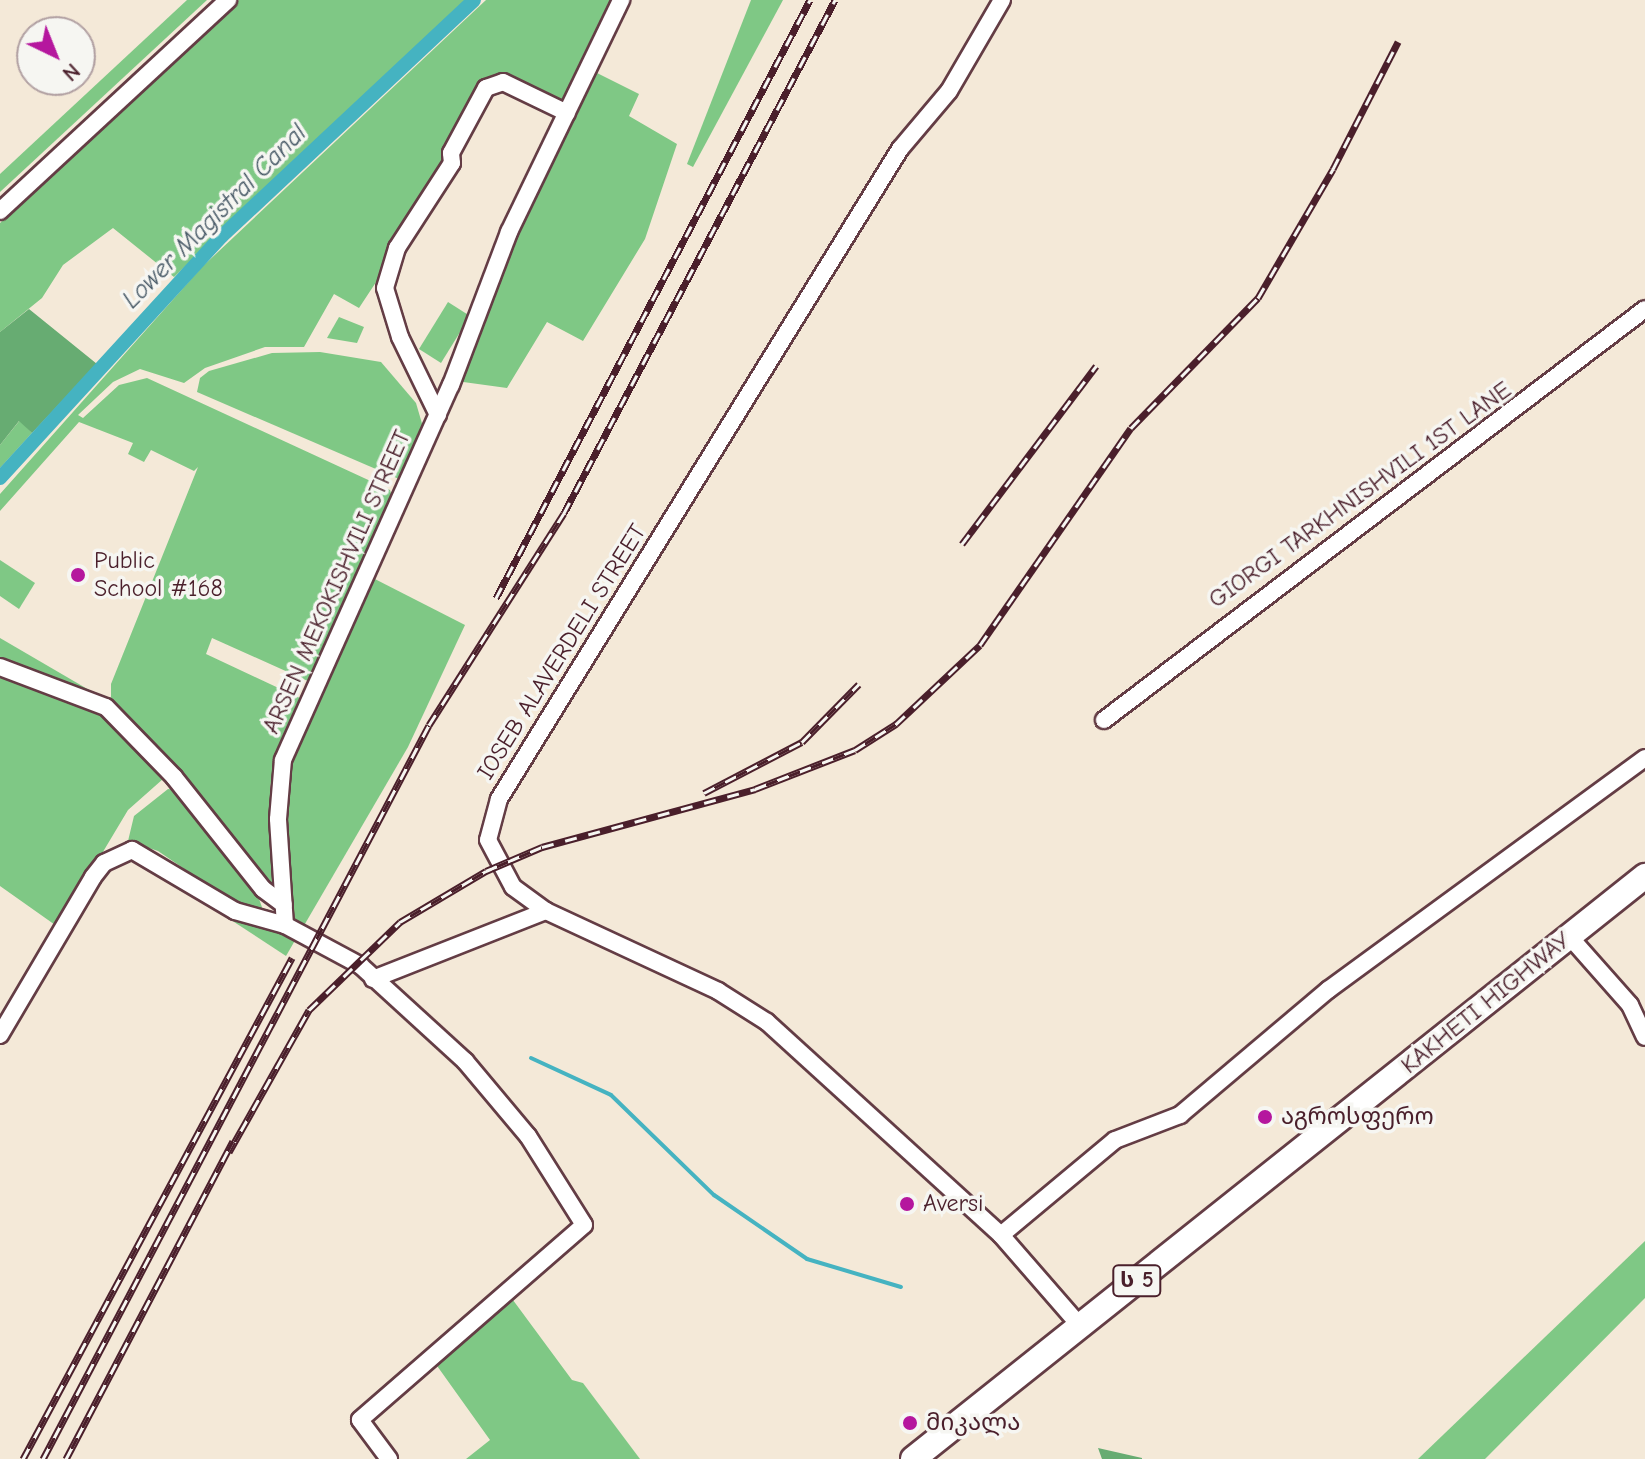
<!DOCTYPE html>
<html>
<head>
<meta charset="utf-8">
<style>
	body { margin:0 }
	#map { position:relative; width:1645px; height:1459px; overflow:hidden; background:#f4e9d8; font-family:"Comic Neue","Noto Sans Georgian",sans-serif }
	div>[style] { position:absolute }
	.green>* { inset:0; background:#7fc885 }
	.forest>* { inset:0; background:#67ac72 }
	.stream>* { height:4px; margin:-2px; padding:0 2px; transform-origin:2px; border-radius:2px; background:#45b3c1 }
	.canal>* { height:14px; margin:-7px; padding:0 7px; transform-origin:7px; border-radius:7px; background:#45b3c1 }
	.roads { filter:drop-shadow(2px 0 #643d45) drop-shadow(-2px 0 #643d45) drop-shadow(0 2px #643d45) drop-shadow(0 -2px #643d45) }
	.minor>* { height:16px; margin:-8px; padding:0 8px; transform-origin:8px; border-radius:8px; background:#fff }
	.highway>* { height:24px; margin:-12px; padding:0 12px; transform-origin:12px; border-radius:12px; background:#fff }
	.rail>* { height:7px; margin-top:-3.5px; transform-origin:0; background:repeating-linear-gradient(90deg,#f6f6f2 0 12px,#4a1f2b 0 24px); box-sizing:border-box; border-block:2px solid #4a1f2b }
	.dots>* { width:22px; height:22px; translate:-50% -50%; box-sizing:border-box; border:4px solid #f6f6f2; border-radius:50% }
	span { translate:-50% -50%; white-space:nowrap; text-align:center; line-height:1.15; -webkit-text-stroke:7px #f6f6f2; paint-order:stroke }
	.shield-label span { padding:2px 6px; background:#f6f6f2; border:2px solid; border-radius:6px; -webkit-text-stroke-width:0 }
	.shield-label { font-size:22px; color:#4a1f2b; font-weight:700 }
	.street-label { font-size:24px; color:#4a1f2b }
	.poi-label { font-size:24px; color:#4a1f2b }
	.left { translate:0 -50%; text-align:left }
	.water-label { font-size:26px; color:#485a67; font-style:italic }
	.north { position:absolute; left:16px; top:16px; width:80px; height:80px; box-sizing:border-box; background:#f6f6f2; border:2px solid #b1a0a2; border-radius:50%; rotate:137deg; font-size:22px; font-weight:700; line-height:32px; text-align:center; color:#4a1f2b }
	.north::after { content:''; display:block; margin:auto; width:28px; height:36px; background:#b5179e; clip-path:polygon(50% 0,100% 100%,50% 72%,0 100%) }
</style>
</head>
<body>
<div id="map">
	<div class="green">
		<i style="clip-path:polygon(187px 0,207px 0,0 192px,0 174px)"></i>
		<i style="clip-path:polygon(239px 0,465px 0,174px 277px,113px 228px,63px 265px,42px 298px,0 332px,0 223px)"></i>
		<i style="clip-path:polygon(486px 0,618px 0,566px 105px,497px 74px,479px 80px,447px 147px,448px 161px,391px 246px,384px 270px,359px 308px,334px 294px,304px 347px,265px 347px,205px 368px,184px 383px,140px 369px,113px 382px,78px 415px,83px 418px,119px 385px,147px 378px,390px 490px,392px 497px,310px 682px,212px 638px,206px 654px,302px 699px,274px 763px,270px 788px,277px 879px,271px 885px,190px 783px,111px 699px,111px 684px,198px 467px,194px 471px,151px 450px,144px 462px,128px 454px,133px 443px,79px 422px,0 511px,0 494px,202px 267px)"></i>
		<i style="clip-path:polygon(751px 0,783px 0,693px 167px,687px 164px)"></i>
		<i style="clip-path:polygon(593px 71px,639px 94px,629px 116px,677px 144px,645px 239px,583px 341px,547px 322px,507px 388px,456px 381px,504px 252px)"></i>
		<i style="clip-path:polygon(448px 302px,470px 316px,441px 363px,419px 349px)"></i>
		<i style="clip-path:polygon(339px 317px,364px 327px,357px 343px,327px 338px)"></i>
		<i style="clip-path:polygon(320px 352px,381px 362px,416px 403px,423px 427px,399px 479px,197px 392px,200px 378px,209px 371px,272px 353px)"></i>
		<i style="clip-path:polygon(20px 420px,32px 433px,0 468px,0 445px)"></i>
		<i style="clip-path:polygon(0 560px,35px 583px,19px 609px,0 596px)"></i>
		<i style="clip-path:polygon(367px 575px,465px 625px,408px 747px,302px 929px,293px 922px,290px 903px,284px 783px)"></i>
		<i style="clip-path:polygon(0 638px,96px 694px,0 661px)"></i>
		<i style="clip-path:polygon(0 672px,105px 709px,164px 771px,163px 779px,128px 810px,58px 927px,0 886px)"></i>
		<i style="clip-path:polygon(168px 789px,179px 790px,254px 885px,263px 910px,246px 911px,158px 851px,128px 841px,134px 816px)"></i>
		<i style="clip-path:polygon(231px 920px,297px 937px,286px 956px)"></i>
		<i style="clip-path:polygon(1645px 1241px,1645px 1298px,1485px 1459px,1418px 1459px)"></i>
		<i style="clip-path:polygon(510px 1296px,572px 1380px,583px 1383px,640px 1459px,466px 1459px,490px 1440px,435px 1363px)"></i>
	</div>
	<div class="forest">
		<i style="clip-path:polygon(29px 309px,97px 364px,32px 433px,19px 421px,0 445px,0 332px)"></i>
		<i style="clip-path:polygon(1098px 1448px,1142px 1458px,1142px 1459px,1102px 1459px)"></i>
	</div>
	<div class="stream">
		<i style="left:531px;top:1058px;width:88px;rotate:24.8deg"></i>
		<i style="left:611px;top:1095px;width:144px;rotate:44.2deg"></i>
		<i style="left:714px;top:1195px;width:113px;rotate:34.5deg"></i>
		<i style="left:807px;top:1259px;width:98px;rotate:16.6deg"></i>
	</div>
	<div class="canal">
		<i style="left:0;top:478px;width:328px;rotate:-47.5deg"></i>
		<i style="left:222px;top:236px;width:345px;rotate:-43.1deg"></i>
	</div>
	<div class="roads">
		<div class="minor">
			<i style="left:1002px;top:0;width:105px;rotate:120.2deg"></i>
			<i style="left:949px;top:91px;width:76px;rotate:130.2deg"></i>
			<i style="left:900px;top:149px;width:764px;rotate:121.67deg"></i>
			<i style="left:499px;top:799px;width:42px;rotate:105deg"></i>
			<i style="left:488px;top:840px;width:53px;rotate:62deg"></i>
			<i style="left:513px;top:887px;width:41px;rotate:36deg"></i>
			<i style="left:546px;top:911px;width:190px;rotate:24.9deg"></i>
			<i style="left:718px;top:991px;width:58px;rotate:32.3deg"></i>
			<i style="left:767px;top:1022px;width:316px;rotate:42.3deg"></i>
			<i style="left:1001px;top:1235px;width:121px;rotate:49deg"></i>
			<i style="left:0;top:211px;width:311px;rotate:-42.8deg"></i>
			<i style="left:438px;top:415px;width:87px;rotate:-116deg"></i>
			<i style="left:400px;top:337px;width:51px;rotate:-107deg"></i>
			<i style="left:385px;top:288px;width:42px;rotate:-73.3deg"></i>
			<i style="left:397px;top:248px;width:101px;rotate:-57.1deg"></i>
			<i style="left:452px;top:163px;width:10px;rotate:-96deg"></i>
			<i style="left:451px;top:153px;width:74px;rotate:-61.7deg"></i>
			<i style="left:486px;top:88px;width:18px;rotate:-19deg"></i>
			<i style="left:503px;top:82px;width:71px;rotate:25.8deg"></i>
			<i style="left:0;top:667px;width:113px;rotate:20.7deg"></i>
			<i style="left:106px;top:707px;width:98px;rotate:45.8deg"></i>
			<i style="left:174px;top:777px;width:143px;rotate:51.5deg"></i>
			<i style="left:263px;top:889px;width:26px;rotate:37deg"></i>
			<i style="left:1104px;top:720px;width:679px;rotate:-37.22deg"></i>
			<i style="left:285px;top:925px;width:106px;rotate:-93.8deg"></i>
			<i style="left:278px;top:819px;width:59px;rotate:-85.2deg"></i>
			<i style="left:283px;top:760px;width:411px;rotate:-65.9deg"></i>
			<i style="left:451px;top:385px;width:164px;rotate:-69.2deg"></i>
			<i style="left:509px;top:232px;width:258px;rotate:-64.2deg"></i>
			<i style="left:1569px;top:936px;width:92px;rotate:48.5deg"></i>
			<i style="left:1630px;top:1005px;width:35px;rotate:65deg"></i>
			<i style="left:373px;top:979px;width:186px;rotate:-21.5deg"></i>
			<i style="left:0;top:1035px;width:183px;rotate:-59.5deg"></i>
			<i style="left:93px;top:877px;width:18px;rotate:-52deg"></i>
			<i style="left:104px;top:863px;width:31px;rotate:-25deg"></i>
			<i style="left:132px;top:850px;width:120px;rotate:30.6deg"></i>
			<i style="left:235px;top:911px;width:52px;rotate:15.6deg"></i>
			<i style="left:285px;top:925px;width:86px;rotate:28.3deg"></i>
			<i style="left:361px;top:966px;width:141px;rotate:42.4deg"></i>
			<i style="left:465px;top:1061px;width:98px;rotate:50deg"></i>
			<i style="left:528px;top:1136px;width:105px;rotate:57.8deg"></i>
			<i style="left:584px;top:1225px;width:297px;rotate:139deg"></i>
			<i style="left:360px;top:1420px;width:49px;rotate:53.4deg"></i>
			<i style="left:1001px;top:1235px;width:148px;rotate:-39.8deg"></i>
			<i style="left:1115px;top:1140px;width:70px;rotate:-21deg"></i>
			<i style="left:1180px;top:1115px;width:194px;rotate:-40.2deg"></i>
			<i style="left:1328px;top:990px;width:393px;rotate:-36.2deg"></i>
		</div>
		<div class="highway">
			<i style="left:913px;top:1459px;width:936px;rotate:-38.54deg"></i>
		</div>
	</div>
	<div class="rail">
		<i style="left:962px;top:544px;width:223px;rotate:-53deg"></i>
		<i style="left:496px;top:598px;width:675px;rotate:-62.3deg"></i>
		<i style="left:704px;top:793px;width:110px;rotate:-27.5deg"></i>
		<i style="left:802px;top:742px;width:81px;rotate:-45.5deg"></i>
		<i style="left:229px;top:1152px;width:163px;rotate:-60.6deg"></i>
		<i style="left:309px;top:1010px;width:127px;rotate:-44deg"></i>
		<i style="left:400px;top:922px;width:100px;rotate:-30.7deg"></i>
		<i style="left:486px;top:871px;width:61px;rotate:-23.2deg"></i>
		<i style="left:542px;top:847px;width:221px;rotate:-15.2deg"></i>
		<i style="left:755px;top:789px;width:107px;rotate:-21.3deg"></i>
		<i style="left:855px;top:750px;width:49px;rotate:-32.4deg"></i>
		<i style="left:896px;top:724px;width:115px;rotate:-43.2deg"></i>
		<i style="left:980px;top:645px;width:264px;rotate:-55.2deg"></i>
		<i style="left:1131px;top:428px;width:182px;rotate:-45.7deg"></i>
		<i style="left:1258px;top:298px;width:149px;rotate:-59.8deg"></i>
		<i style="left:1333px;top:169px;width:143px;rotate:-62.9deg"></i>
		<i style="left:23px;top:1459px;width:569px;rotate:-61.77deg"></i>
		<i style="left:43px;top:1459px;width:829px;rotate:-62.26deg"></i>
		<i style="left:429px;top:725px;width:251px;rotate:-57.5deg"></i>
		<i style="left:564px;top:513px;width:580px;rotate:-62.15deg"></i>
		<i style="left:66px;top:1459px;width:359px;rotate:-62.3deg"></i>
	</div>
	<div class="dots">
		<i style="left:78px;top:575px;background:#b5179e"></i>
		<i style="left:1265px;top:1117px;background:#b5179e"></i>
		<i style="left:907px;top:1204px;background:#b5179e"></i>
		<i style="left:910px;top:1423px;background:#b5179e"></i>
	</div>
	<div class="shield-label">
		<span style="left:1137px;top:1281px">ს 5</span>
	</div>
	<div class="street-label">
		<span style="left:1360px;top:495px;rotate:-36deg">GIORGI TARKHNISHVILI 1ST LANE</span>
		<span style="left:337px;top:582px;rotate:-66deg">ARSEN MEKOKISHVILI STREET</span>
		<span style="left:562px;top:652px;rotate:-58deg">IOSEB ALAVERDELI STREET</span>
		<span style="left:1486px;top:1003px;rotate:-39deg">KAKHETI HIGHWAY</span>
	</div>
	<div class="poi-label">
		<span class="left" style="left:94px;top:575px">Public<br>School #168</span>
		<span class="left" style="left:1281px;top:1117px">აგროსფერო</span>
		<span class="left" style="left:923px;top:1204px">Aversi</span>
		<span class="left" style="left:926px;top:1423px">მიკალა</span>
	</div>
	<div class="water-label">
		<span style="left:215px;top:217px;rotate:-45deg">Lower Magistral Canal</span>
	</div>
	<div class="north">N</div>
</div>
</body>
</html>
